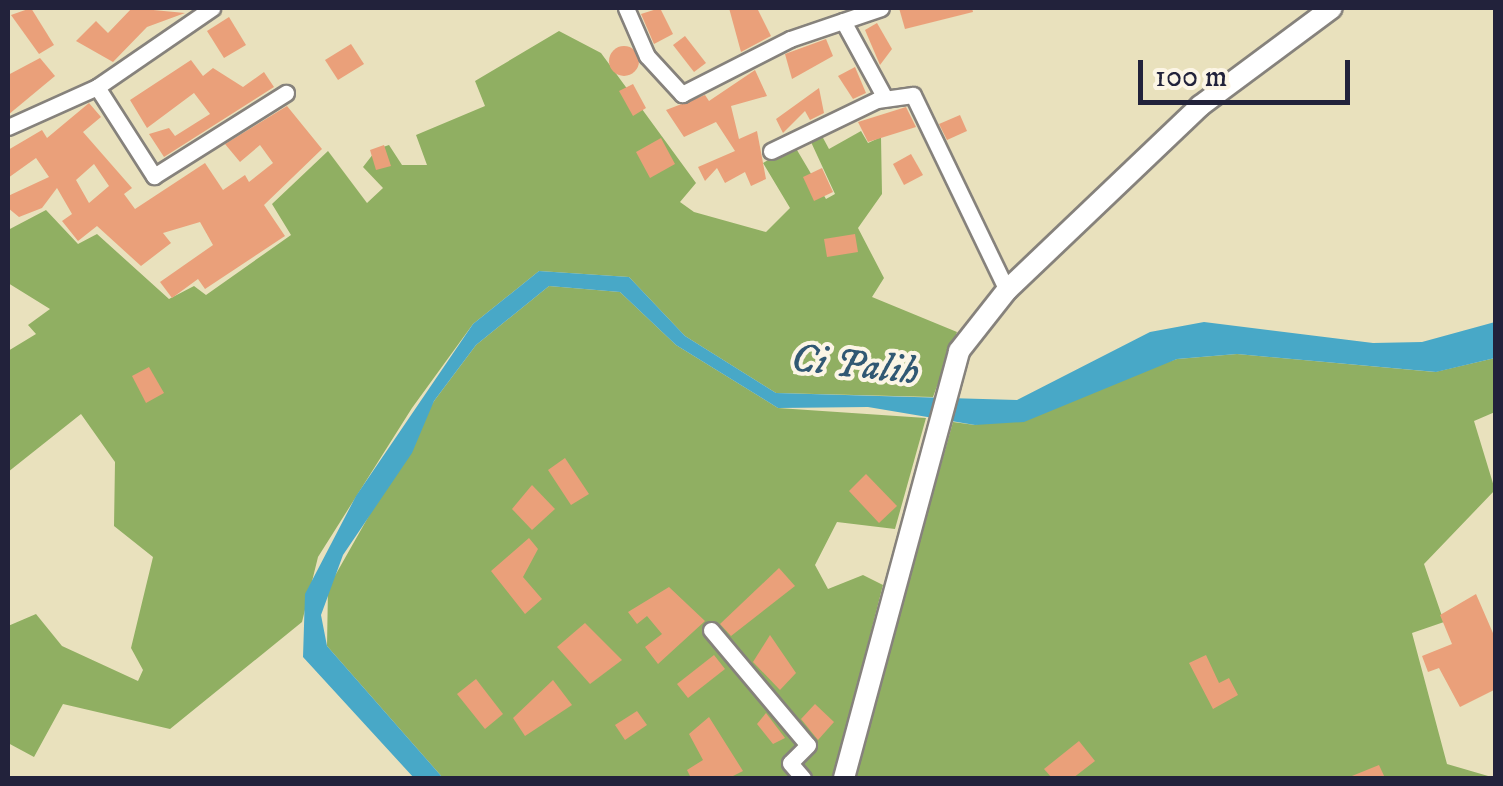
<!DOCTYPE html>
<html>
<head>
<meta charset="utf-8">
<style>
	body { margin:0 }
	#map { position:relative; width:1503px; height:786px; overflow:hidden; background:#e9e1bd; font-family:"IM FELL DW Pica",serif }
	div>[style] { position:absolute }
	.forest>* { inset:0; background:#90af62 }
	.water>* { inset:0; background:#48a8c7 }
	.building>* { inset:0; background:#eaa07a }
	.round { border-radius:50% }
	.roads { filter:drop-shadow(2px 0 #86827c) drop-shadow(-2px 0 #86827c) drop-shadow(0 2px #86827c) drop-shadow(0 -2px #86827c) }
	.minor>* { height:15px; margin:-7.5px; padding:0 7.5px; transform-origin:7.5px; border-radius:7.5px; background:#fff }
	.tertiary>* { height:20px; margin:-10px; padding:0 10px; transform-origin:10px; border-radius:10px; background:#fff }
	span { translate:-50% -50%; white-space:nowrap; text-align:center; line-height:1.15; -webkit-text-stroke:8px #fcf5e5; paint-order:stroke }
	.water-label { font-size:40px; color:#315873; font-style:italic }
	.frame { position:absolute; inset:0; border:10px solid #22223b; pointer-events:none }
	.scale { position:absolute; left:1138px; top:60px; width:212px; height:45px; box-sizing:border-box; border:5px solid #22223b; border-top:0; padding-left:12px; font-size:30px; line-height:35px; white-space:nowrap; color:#22223b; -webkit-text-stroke:8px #fcf5e5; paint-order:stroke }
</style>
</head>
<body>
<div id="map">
	<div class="forest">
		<i style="clip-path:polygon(559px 31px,601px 53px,696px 183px,680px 202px,694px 212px,766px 232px,790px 208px,763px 163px,794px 145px,826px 199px,835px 194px,811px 142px,822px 136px,829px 149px,861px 131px,868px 143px,881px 137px,882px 194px,858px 228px,884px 278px,872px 297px,957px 332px,933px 397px,776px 393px,685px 336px,629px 277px,539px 271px,473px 324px,412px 408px,318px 557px,302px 622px,170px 729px,63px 704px,34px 757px,8px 743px,8px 626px,36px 614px,62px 646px,138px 681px,143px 670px,131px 648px,153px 557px,114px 526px,115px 462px,81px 414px,8px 472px,8px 351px,36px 334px,28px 325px,50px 309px,8px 283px,8px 230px,46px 210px,78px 244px,97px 234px,169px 299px,194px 286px,206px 295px,291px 235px,272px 204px,328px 151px,367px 203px,383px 188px,363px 167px,377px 149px,389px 145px,402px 165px,427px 165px,416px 135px,485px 106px,475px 81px)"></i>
		<i style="clip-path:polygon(549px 286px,620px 292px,676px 345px,778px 408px,926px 418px,895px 529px,837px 522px,815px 565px,828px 589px,863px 575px,883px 585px,833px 778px,443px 778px,327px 646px,328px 588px,434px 401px,476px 345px)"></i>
		<i style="clip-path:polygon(1237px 354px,1435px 372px,1495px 358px,1495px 412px,1474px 421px,1495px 490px,1424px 564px,1444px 622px,1412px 633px,1447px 764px,1495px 778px,853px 778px,953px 422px,975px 425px,1177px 359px)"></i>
	</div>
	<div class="water">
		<i style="clip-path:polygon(539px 271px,629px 277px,685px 336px,776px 393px,1017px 400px,1150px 332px,1204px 322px,1373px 343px,1422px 342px,1495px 322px,1495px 358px,1436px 372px,1237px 354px,1177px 359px,1024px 422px,975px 425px,868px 407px,778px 408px,676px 345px,620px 292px,549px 286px,476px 345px,434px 401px,412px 453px,343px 555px,321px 615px,327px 646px,443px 778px,414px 778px,303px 657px,305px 594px,356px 496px,473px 324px)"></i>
	</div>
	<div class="building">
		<i style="clip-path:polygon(31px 8px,54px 45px,39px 54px,11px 15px)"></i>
		<i style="clip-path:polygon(132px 8px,185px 13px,147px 27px,113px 62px,76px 41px,96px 21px,108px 33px)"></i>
		<i style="clip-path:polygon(660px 8px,673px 34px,654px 44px,641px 14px)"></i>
		<i style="clip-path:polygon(729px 8px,757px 8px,771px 36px,741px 52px)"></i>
		<i style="clip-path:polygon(899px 8px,972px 8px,973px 12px,905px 29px)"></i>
		<i style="clip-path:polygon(229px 17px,246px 45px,224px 58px,207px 31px)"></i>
		<i style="clip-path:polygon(877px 23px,892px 49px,880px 65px,865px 30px)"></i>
		<i style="clip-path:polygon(685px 36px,706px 63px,694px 72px,673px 45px)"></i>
		<i style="clip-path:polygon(826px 39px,833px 56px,792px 79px,785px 54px)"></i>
		<i style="clip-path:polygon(351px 44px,364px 64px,338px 80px,325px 60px)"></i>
		<i class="round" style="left:609px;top:46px;width:30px;height:30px"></i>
		<i style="clip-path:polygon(40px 58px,55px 76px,8px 115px,8px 75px)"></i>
		<i style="clip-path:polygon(191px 60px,203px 76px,213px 68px,243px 87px,264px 72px,274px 87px,164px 157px,149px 134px,169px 128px,175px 136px,210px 114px,194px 93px,147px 128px,130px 100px)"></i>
		<i style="clip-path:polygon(855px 67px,866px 93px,853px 99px,838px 76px)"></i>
		<i style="clip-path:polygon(755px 70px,767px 96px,731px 106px,739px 139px,757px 131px,766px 179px,751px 186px,745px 172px,725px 183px,717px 168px,705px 181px,698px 167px,735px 151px,716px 122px,684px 137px,666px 110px,705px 95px,709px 101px)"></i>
		<i style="clip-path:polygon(633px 84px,646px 108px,633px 116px,619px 91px)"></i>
		<i style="clip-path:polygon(819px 88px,824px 113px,810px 120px,805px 111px,783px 133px,776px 119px)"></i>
		<i style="clip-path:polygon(evenodd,89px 103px,101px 117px,83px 132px,132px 188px,124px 194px,135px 209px,205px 163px,223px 190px,245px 175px,249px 182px,273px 163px,260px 145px,240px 162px,225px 144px,287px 106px,322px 149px,264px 205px,285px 236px,205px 289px,198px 279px,172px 298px,160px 282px,213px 245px,200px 222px,163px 233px,171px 243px,141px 266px,97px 226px,78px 241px,62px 221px,72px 214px,57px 188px,42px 208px,19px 217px,8px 208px,8px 196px,49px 177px,36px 158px,8px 178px,8px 150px,42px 130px,47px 138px,89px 103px,94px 164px,109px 186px,89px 203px,76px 180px,94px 164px)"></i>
		<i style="clip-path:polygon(906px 107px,916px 127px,868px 142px,858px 122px)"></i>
		<i style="clip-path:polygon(960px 115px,967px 131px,947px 140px,939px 124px)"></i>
		<i style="clip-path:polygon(661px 138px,675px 164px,650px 178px,636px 152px)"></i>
		<i style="clip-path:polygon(384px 145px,391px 166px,376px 170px,370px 150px)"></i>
		<i style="clip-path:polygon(911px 154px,923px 175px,904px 185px,893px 164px)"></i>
		<i style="clip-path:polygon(822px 168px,833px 192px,814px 201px,803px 177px)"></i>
		<i style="clip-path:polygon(855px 234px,858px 252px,827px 257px,824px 239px)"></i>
		<i style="clip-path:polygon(149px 367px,164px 393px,146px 403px,132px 376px)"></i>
		<i style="clip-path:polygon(565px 458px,589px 494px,571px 505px,548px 470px)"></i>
		<i style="clip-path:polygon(866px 474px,897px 506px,879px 523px,849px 491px)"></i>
		<i style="clip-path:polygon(532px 485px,555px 509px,532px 530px,512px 509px)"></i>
		<i style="clip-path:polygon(529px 538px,538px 549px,523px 577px,542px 599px,525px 614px,491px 571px)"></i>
		<i style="clip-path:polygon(779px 568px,795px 586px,731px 636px,720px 624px)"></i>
		<i style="clip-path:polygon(669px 587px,705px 621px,658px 664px,645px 647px,662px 634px,647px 616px,637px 624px,628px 612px)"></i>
		<i style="clip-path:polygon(1476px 594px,1496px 640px,1496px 689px,1460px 707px,1439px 668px,1428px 672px,1422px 656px,1452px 644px,1440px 615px)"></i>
		<i style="clip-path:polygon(585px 623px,622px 660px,590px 684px,557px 647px)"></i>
		<i style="clip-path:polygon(770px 635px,796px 673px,780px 690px,753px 662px)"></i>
		<i style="clip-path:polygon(714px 655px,725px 669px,688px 698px,677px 684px)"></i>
		<i style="clip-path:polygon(1206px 655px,1219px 683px,1229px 678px,1238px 695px,1213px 709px,1189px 663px)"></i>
		<i style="clip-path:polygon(476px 679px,503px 714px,485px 729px,457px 694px)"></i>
		<i style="clip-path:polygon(553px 680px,572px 705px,525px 736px,513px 718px)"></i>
		<i style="clip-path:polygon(815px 704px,834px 722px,818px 740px,801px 719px)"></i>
		<i style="clip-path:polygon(637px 711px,647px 725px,625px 740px,615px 725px)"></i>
		<i style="clip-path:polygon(766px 713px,785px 738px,773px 744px,757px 724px)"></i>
		<i style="clip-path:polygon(709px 717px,743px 771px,729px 778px,691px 778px,687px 770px,703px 760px,689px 734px)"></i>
		<i style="clip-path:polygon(1079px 741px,1095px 761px,1073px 778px,1052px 778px,1044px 769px)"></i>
		<i style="clip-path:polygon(1379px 765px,1385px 778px,1347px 778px)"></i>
	</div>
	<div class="roads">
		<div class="minor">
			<i style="left:626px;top:8px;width:52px;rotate:66.4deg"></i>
			<i style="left:647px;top:56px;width:52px;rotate:47.4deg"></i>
			<i style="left:682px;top:94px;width:121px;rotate:-27deg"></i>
			<i style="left:790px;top:39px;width:96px;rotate:-18.8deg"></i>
			<i style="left:843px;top:21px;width:88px;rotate:61.4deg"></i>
			<i style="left:97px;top:87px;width:106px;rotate:57.4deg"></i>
			<i style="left:154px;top:176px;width:156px;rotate:-32.2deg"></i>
			<i style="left:8px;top:127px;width:98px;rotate:-24.2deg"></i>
			<i style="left:97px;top:87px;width:140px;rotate:-34.5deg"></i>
			<i style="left:771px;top:151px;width:118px;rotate:-25.7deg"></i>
			<i style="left:877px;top:100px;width:36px;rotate:-8deg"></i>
			<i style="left:913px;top:95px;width:216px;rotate:64.3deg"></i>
			<i style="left:711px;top:630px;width:150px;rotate:49.9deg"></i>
			<i style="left:808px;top:745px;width:25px;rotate:135deg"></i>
			<i style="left:790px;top:763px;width:20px;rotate:49deg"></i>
		</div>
		<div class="tertiary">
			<i style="left:844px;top:778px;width:442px;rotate:-74.9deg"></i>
			<i style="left:959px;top:351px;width:78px;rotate:-51.8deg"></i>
			<i style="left:1007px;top:290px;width:267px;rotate:-43.6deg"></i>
			<i style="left:1200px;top:106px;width:164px;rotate:-36.6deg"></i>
		</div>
	</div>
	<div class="water-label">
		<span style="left:855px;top:366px;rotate:6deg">Ci Palih</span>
	</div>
	<div class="frame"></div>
	<div class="scale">100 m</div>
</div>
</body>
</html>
